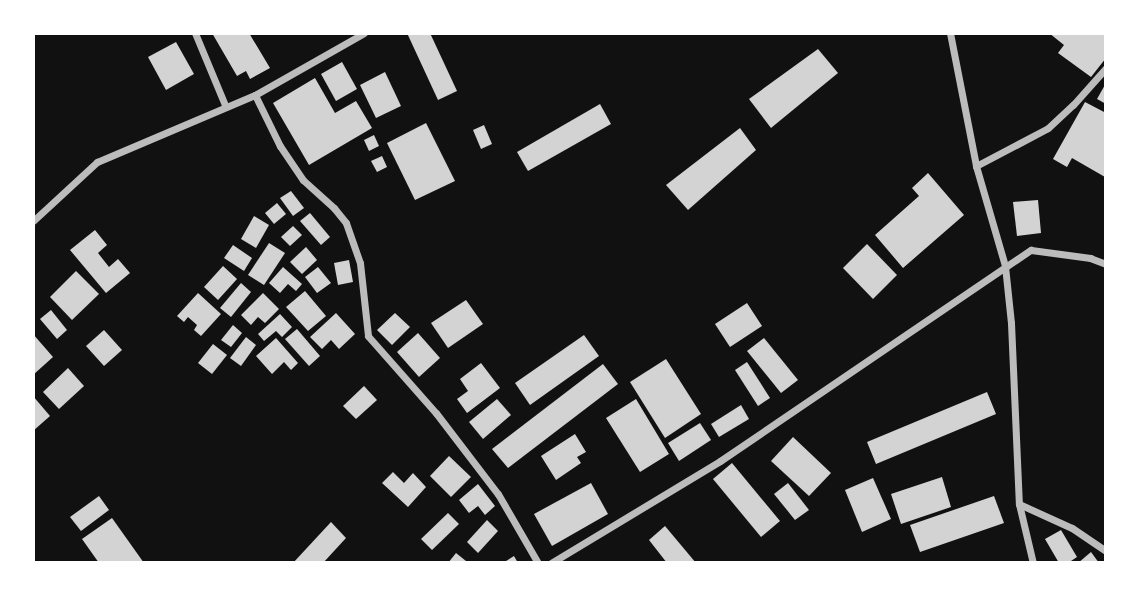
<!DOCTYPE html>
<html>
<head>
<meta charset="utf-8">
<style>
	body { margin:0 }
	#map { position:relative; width:1139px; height:596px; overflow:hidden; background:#111; font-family:"Exo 2",sans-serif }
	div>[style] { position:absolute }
	.building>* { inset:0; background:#d3d3d3 }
	.minor>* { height:7px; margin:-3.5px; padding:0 3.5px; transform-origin:3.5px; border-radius:3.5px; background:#bcbcbc }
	span { translate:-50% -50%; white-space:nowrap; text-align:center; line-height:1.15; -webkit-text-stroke:7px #fff; paint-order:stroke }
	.frame { position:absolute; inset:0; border:35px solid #fff; pointer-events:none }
</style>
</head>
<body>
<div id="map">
	<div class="building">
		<i style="clip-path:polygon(212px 33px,249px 33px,270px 68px,250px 79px,246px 71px,237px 76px)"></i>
		<i style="clip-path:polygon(407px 33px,430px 33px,457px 91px,438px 100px)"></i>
		<i style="clip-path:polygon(1049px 33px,1106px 33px,1106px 58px,1091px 77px,1058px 53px,1064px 45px)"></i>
		<i style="clip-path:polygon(176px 42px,194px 74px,166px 90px,148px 57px)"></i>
		<i style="clip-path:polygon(818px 49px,838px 73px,771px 128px,749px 99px)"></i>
		<i style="clip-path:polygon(342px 62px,357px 89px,336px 101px,321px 74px)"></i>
		<i style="clip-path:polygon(385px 72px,401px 106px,376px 118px,360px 85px)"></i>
		<i style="clip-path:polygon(315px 78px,335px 113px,356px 101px,372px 128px,309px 165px,273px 103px)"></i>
		<i style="clip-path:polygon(1106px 83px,1106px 104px,1097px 99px)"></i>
		<i style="clip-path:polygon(1085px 102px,1106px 113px,1105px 177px,1072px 158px,1067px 167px,1053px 159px)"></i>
		<i style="clip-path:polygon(600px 104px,611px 124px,528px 171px,517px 152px)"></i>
		<i style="clip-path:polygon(426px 123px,455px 181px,415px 200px,387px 143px)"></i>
		<i style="clip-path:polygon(484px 125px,492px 144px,481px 149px,473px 130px)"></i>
		<i style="clip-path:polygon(740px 128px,756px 150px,688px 210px,666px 185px)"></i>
		<i style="clip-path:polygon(374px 135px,379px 146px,369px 151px,364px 140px)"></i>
		<i style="clip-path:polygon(382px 156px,387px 167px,377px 172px,371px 161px)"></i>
		<i style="clip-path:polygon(928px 173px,964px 215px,903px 268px,875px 235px,919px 196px,912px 188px)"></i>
		<i style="clip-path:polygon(291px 191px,304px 208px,293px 216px,280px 198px)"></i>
		<i style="clip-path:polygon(1038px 200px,1041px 233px,1017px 236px,1013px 202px)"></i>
		<i style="clip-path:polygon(277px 203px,286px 214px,274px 224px,265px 213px)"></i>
		<i style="clip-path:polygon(310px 213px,330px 237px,321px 245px,300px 221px)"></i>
		<i style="clip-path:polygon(254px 216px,269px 225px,256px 248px,241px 239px)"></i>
		<i style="clip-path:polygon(293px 226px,302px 235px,290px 246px,281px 237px)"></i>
		<i style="clip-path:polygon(95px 230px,107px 245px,98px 253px,109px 267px,118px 259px,130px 273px,106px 293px,70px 250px)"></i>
		<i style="clip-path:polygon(269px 243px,285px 253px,264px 285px,248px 275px)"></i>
		<i style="clip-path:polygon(867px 244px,897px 275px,873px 299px,843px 268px)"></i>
		<i style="clip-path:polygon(233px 245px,252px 258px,244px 271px,224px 258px)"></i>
		<i style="clip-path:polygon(306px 247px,317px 260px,302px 274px,290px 262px)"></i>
		<i style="clip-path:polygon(349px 260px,353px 282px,338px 285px,334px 263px)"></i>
		<i style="clip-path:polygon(223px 266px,237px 279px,218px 300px,204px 287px)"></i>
		<i style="clip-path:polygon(283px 267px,302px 284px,296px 291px,288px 284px,280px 293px,269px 283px)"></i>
		<i style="clip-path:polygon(318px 267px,331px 283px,317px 293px,305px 277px)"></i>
		<i style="clip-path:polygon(76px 271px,99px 294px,72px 320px,50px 297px)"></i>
		<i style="clip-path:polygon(241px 283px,251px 292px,231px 317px,220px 308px)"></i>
		<i style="clip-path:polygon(305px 291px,326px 316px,308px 331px,286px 307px)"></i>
		<i style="clip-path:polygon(198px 293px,221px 314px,201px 336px,194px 330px,197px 325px,188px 317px,184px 322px,177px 316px)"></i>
		<i style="clip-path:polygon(263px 293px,279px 309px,265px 323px,258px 317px,251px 325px,241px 315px)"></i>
		<i style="clip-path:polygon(466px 300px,483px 324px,448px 348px,431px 323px)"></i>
		<i style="clip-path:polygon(747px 303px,762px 326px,730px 347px,715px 324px)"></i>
		<i style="clip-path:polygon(51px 310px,67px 330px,57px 339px,40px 319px)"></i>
		<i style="clip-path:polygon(336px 313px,355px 334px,339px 349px,331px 340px,322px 349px,310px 337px)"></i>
		<i style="clip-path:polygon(395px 313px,410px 327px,392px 345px,377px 330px)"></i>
		<i style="clip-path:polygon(280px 314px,292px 327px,282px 337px,276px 331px,264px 341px,258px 334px)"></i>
		<i style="clip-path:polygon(233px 325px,242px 333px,231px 347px,221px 340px)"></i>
		<i style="clip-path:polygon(297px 329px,320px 356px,309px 366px,285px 339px)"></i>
		<i style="clip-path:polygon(104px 330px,122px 350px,104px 366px,86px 346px)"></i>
		<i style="clip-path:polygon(418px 333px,440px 358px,419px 377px,397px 352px)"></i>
		<i style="clip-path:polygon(33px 334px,53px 357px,33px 375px)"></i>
		<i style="clip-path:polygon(584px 335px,599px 356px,530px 405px,515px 383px)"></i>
		<i style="clip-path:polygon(246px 337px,256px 345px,241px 366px,230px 358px)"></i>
		<i style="clip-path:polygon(276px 338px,298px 363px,291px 370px,284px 362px,272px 374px,256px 356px)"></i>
		<i style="clip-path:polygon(764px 338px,798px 380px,781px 393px,747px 351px)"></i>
		<i style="clip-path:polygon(213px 344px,227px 355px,212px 374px,198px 363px)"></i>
		<i style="clip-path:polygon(666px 359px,701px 414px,665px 438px,630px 382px)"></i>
		<i style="clip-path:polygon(747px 362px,770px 398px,758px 406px,735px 370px)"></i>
		<i style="clip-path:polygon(481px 363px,500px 388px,467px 413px,457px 399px,468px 391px,460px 379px)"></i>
		<i style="clip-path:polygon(603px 364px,618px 384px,508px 468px,492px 449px)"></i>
		<i style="clip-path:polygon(68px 368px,84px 386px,59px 409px,43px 392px)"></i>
		<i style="clip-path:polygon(364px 386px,377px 400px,356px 419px,343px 406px)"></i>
		<i style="clip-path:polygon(987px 392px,996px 414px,876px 464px,867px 442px)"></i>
		<i style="clip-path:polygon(33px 396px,50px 416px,33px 431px)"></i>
		<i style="clip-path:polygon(497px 399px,511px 415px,483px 439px,469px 422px)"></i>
		<i style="clip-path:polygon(636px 399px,669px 454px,640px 472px,606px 418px)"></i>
		<i style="clip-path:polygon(741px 405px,749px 419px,719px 437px,711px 424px)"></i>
		<i style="clip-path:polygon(700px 423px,711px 440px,679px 461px,668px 443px)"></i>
		<i style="clip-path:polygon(575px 434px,586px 452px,577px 457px,581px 463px,556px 480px,541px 456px)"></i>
		<i style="clip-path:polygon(793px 437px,831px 473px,809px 496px,771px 461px)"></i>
		<i style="clip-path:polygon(449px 456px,471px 477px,451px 497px,430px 476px)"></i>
		<i style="clip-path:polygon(732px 463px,780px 521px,761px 537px,713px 479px)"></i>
		<i style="clip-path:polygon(393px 472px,404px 483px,413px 473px,426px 487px,408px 507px,382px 483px)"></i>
		<i style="clip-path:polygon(942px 477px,951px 507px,901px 524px,891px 494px)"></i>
		<i style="clip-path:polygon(873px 478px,891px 519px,862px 532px,845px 490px)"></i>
		<i style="clip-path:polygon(591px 483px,608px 514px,552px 546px,534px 514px)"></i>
		<i style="clip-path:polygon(788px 483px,809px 510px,795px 520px,774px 494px)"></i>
		<i style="clip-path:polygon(478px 484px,495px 506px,485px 515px,478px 506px,469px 513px,459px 500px)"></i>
		<i style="clip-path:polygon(99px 496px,109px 510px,81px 531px,70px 517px)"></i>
		<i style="clip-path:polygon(994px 496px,1004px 523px,920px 552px,910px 525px)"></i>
		<i style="clip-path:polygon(448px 513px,459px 524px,432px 550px,421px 539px)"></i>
		<i style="clip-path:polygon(112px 518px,144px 563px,99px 563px,82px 539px)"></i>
		<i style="clip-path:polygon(487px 520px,498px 531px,478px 553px,467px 542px)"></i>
		<i style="clip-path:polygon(331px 522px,346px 538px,323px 563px,293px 563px)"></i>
		<i style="clip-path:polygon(665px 526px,696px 563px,667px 563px,649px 540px)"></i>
		<i style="clip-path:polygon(1061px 530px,1077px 557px,1068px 563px,1059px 563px,1045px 539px)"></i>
		<i style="clip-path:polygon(1091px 552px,1099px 563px,1078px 563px)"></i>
		<i style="clip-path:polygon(456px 553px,466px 561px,464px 563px,448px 563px)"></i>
		<i style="clip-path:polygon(514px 556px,518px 563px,503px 563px)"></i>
	</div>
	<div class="minor">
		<i style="left:195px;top:33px;width:78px;rotate:67.4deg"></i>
		<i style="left:950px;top:33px;width:136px;rotate:78.9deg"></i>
		<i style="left:976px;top:166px;width:104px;rotate:73.8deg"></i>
		<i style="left:1005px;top:266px;width:57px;rotate:84deg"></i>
		<i style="left:1011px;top:323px;width:181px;rotate:87.5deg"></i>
		<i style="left:1019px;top:504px;width:61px;rotate:76.7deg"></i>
		<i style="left:255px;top:95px;width:57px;rotate:63.9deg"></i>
		<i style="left:280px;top:146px;width:41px;rotate:55.9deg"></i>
		<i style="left:303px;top:180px;width:42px;rotate:42.1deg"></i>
		<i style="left:334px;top:208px;width:19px;rotate:51deg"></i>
		<i style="left:346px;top:223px;width:42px;rotate:70.7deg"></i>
		<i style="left:360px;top:263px;width:73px;rotate:83.7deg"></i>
		<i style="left:368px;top:336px;width:103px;rotate:48.6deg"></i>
		<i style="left:436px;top:413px;width:102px;rotate:52.6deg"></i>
		<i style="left:498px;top:494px;width:80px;rotate:59.9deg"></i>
		<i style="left:976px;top:166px;width:81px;rotate:-27.8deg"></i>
		<i style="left:1048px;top:128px;width:34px;rotate:-43deg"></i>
		<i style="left:1073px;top:105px;width:50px;rotate:-48.3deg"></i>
		<i style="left:33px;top:221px;width:87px;rotate:-42.7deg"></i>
		<i style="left:97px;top:162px;width:172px;rotate:-23deg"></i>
		<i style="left:255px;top:95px;width:125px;rotate:-29.6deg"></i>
		<i style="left:1019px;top:504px;width:58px;rotate:24.4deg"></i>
		<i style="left:1072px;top:528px;width:41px;rotate:34.1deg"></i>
		<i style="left:551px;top:563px;width:197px;rotate:-31.1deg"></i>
		<i style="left:720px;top:461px;width:376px;rotate:-34.2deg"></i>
		<i style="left:1031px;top:250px;width:60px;rotate:7.7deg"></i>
		<i style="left:1090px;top:258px;width:17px;rotate:21deg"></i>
	</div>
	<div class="frame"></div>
</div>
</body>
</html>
